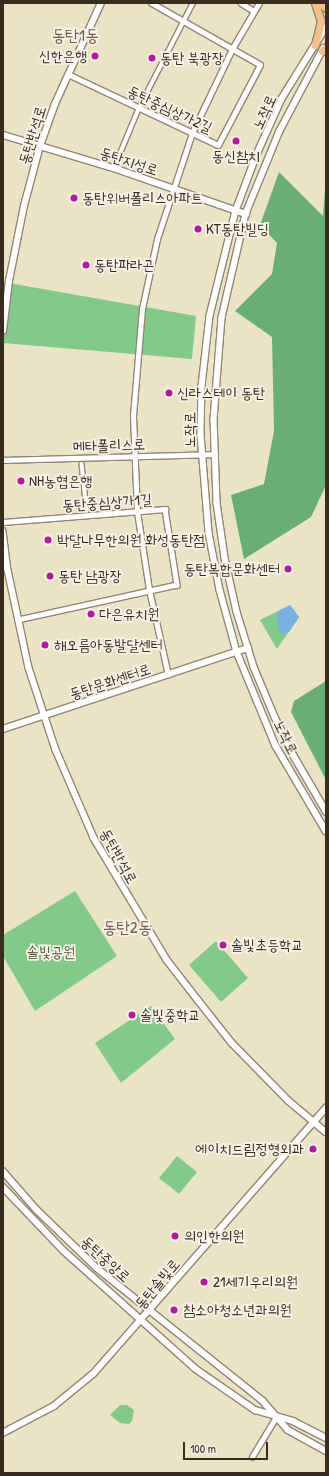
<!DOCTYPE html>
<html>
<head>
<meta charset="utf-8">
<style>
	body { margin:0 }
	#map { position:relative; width:329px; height:1476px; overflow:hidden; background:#eae3c4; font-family:"Patrick Hand","Poor Story",sans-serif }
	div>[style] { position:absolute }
	.green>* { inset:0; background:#81cb88 }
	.forest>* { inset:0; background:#68af74 }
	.water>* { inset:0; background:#73b1e6 }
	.roads { filter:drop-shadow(1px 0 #928671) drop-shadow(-1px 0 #928671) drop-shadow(0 1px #928671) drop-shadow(0 -1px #928671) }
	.pedestrian>* { height:3.5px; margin:-1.75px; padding:0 1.75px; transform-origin:1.75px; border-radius:1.75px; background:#fff }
	.minor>* { height:4.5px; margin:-2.25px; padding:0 2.25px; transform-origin:2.25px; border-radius:2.25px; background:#fff }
	.tertiary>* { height:5.5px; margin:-2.75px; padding:0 2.75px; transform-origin:2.75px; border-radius:2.75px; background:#fff }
	.primary>* { height:7px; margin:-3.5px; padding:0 3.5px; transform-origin:3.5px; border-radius:3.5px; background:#f8bd89 }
	.dots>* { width:11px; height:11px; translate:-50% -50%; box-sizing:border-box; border:2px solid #f7f3e8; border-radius:50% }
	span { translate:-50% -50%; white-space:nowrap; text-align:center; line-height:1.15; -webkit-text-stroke:3.5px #f7f3e8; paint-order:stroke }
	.poi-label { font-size:15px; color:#3b2a1e }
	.right { translate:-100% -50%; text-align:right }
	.left { translate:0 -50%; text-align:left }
	.street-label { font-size:15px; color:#3b2a1e }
	.park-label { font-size:15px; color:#505a3e }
	.quarter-label { font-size:17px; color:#795a4b }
	.frame { position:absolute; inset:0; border:4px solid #3b2a1e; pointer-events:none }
	.scale { position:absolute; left:183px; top:1442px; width:85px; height:18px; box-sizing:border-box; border:2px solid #3b2a1e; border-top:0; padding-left:5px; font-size:12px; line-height:14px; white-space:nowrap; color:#3b2a1e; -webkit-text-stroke:3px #f7f3e8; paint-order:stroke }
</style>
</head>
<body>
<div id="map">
	<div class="green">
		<i style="clip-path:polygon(3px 282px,196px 316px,192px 359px,3px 343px)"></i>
		<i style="clip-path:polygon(290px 605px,299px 617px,277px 649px,260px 620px)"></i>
		<i style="clip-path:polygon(75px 891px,117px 956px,35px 1011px,3px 956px,3px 935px)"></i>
		<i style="clip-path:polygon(216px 941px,248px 978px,221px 1002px,189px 965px)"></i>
		<i style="clip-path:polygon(151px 1006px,175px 1039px,121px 1083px,95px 1043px)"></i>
		<i style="clip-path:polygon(177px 1156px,197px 1172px,179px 1194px,159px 1178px)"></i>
		<i style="clip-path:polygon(120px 1405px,127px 1405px,134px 1410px,132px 1421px,129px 1424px,120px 1423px,110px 1415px)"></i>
	</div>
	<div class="forest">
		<i style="clip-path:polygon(279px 172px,323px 216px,326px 175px,326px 485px,311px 517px,244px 559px,231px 495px,264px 484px,274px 431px,272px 337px,235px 311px,272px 274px,277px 243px,260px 225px)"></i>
		<i style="clip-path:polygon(326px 681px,326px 780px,291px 712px,294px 701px)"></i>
	</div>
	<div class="water">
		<i style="clip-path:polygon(290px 605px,299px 617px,289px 632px,284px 634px,279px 632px,277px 612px)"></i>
	</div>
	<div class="roads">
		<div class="pedestrian">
			<i style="left:114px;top:168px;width:65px;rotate:-67.4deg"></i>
			<i style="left:139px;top:108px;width:118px;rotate:-62.8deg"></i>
			<i style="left:82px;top:464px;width:47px;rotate:83.9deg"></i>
		</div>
		<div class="minor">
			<i style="left:241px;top:3px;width:15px;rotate:32deg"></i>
			<i style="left:68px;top:74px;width:166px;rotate:25.3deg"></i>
			<i style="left:218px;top:145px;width:90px;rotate:-62.3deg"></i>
			<i style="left:260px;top:65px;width:125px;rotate:-150.4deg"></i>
			<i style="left:3px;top:460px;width:212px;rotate:-1.6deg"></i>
			<i style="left:3px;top:522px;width:163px;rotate:-4.6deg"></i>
			<i style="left:165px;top:509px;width:77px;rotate:81deg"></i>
			<i style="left:177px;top:585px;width:163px;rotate:167.6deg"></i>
			<i style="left:168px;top:675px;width:87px;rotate:-102.6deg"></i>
			<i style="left:149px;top:590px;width:79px;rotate:-98.7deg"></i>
			<i style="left:137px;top:512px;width:96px;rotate:-92.4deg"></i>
			<i style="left:133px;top:416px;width:107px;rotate:-85.2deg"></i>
			<i style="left:142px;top:309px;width:72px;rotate:-77.9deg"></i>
			<i style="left:157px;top:239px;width:112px;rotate:-71.7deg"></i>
			<i style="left:192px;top:133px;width:93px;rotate:-64.5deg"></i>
			<i style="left:232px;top:49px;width:53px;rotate:-59.6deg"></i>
			<i style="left:252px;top:1457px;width:47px;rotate:-59deg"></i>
		</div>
		<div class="tertiary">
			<i style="left:326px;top:28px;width:84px;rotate:121.8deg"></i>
			<i style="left:282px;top:99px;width:61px;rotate:114.1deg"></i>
			<i style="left:257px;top:155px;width:60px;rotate:110.6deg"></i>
			<i style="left:236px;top:211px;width:108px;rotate:103.9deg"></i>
			<i style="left:210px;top:316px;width:70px;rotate:96.5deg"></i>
			<i style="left:202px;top:386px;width:49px;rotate:91.2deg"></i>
			<i style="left:201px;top:435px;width:98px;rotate:85.3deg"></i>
			<i style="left:209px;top:533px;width:58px;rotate:79.1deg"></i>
			<i style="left:220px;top:590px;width:64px;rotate:74.7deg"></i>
			<i style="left:237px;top:652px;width:102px;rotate:67.5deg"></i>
			<i style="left:276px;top:746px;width:99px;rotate:59.5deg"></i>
			<i style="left:324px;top:48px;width:94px;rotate:117.9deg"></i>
			<i style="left:280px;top:131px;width:90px;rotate:112.3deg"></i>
			<i style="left:246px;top:214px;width:107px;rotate:103deg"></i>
			<i style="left:222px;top:318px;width:102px;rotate:94.5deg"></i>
			<i style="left:214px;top:420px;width:83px;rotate:87.9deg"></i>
			<i style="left:217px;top:503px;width:56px;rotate:81.7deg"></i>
			<i style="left:225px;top:558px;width:55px;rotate:77.5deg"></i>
			<i style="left:237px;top:612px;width:58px;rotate:72.8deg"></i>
			<i style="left:254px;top:667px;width:54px;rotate:67.2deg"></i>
			<i style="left:275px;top:717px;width:43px;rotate:64deg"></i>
			<i style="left:294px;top:756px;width:64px;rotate:59.8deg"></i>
			<i style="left:3px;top:135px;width:116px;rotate:16.6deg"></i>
			<i style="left:114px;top:168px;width:140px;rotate:19.2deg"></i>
			<i style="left:3px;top:331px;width:50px;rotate:-83.2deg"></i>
			<i style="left:9px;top:281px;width:76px;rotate:-78.7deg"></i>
			<i style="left:24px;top:206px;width:62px;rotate:-75.1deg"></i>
			<i style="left:40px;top:146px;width:45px;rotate:-70.3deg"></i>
			<i style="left:55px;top:104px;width:111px;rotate:-65.5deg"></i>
			<i style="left:3px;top:531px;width:39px;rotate:83deg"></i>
			<i style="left:8px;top:570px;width:100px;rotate:77.9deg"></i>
			<i style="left:29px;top:668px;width:86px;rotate:71.8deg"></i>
			<i style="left:56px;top:750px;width:96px;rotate:66.6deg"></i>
			<i style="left:94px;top:838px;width:142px;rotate:59.1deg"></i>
			<i style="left:167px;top:960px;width:51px;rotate:52.2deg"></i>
			<i style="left:198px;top:1000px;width:55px;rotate:51.7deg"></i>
			<i style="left:232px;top:1043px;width:81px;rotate:45.5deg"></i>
			<i style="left:289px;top:1101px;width:48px;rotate:40deg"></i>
			<i style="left:3px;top:729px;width:258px;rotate:-18.3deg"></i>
			<i style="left:3px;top:1171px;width:52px;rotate:48.9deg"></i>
			<i style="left:37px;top:1210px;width:83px;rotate:44deg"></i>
			<i style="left:97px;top:1268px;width:213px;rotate:38.7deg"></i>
			<i style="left:263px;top:1401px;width:38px;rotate:49deg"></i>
			<i style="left:288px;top:1430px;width:43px;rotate:28.9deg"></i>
			<i style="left:3px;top:1187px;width:87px;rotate:46.4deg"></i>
			<i style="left:63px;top:1250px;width:178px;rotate:41.8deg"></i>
			<i style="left:196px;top:1369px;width:72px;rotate:34.8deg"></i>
			<i style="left:255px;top:1410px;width:40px;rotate:16deg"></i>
			<i style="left:293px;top:1421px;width:37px;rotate:27deg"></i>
			<i style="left:3px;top:1433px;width:58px;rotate:-27.9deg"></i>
			<i style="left:54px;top:1406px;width:50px;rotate:-39.4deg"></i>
			<i style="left:93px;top:1374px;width:354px;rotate:-48.8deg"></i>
		</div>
		<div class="primary">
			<i style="left:315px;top:3px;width:19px;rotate:72deg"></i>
			<i style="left:321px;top:21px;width:25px;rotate:104deg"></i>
			<i style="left:320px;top:3px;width:8px;rotate:40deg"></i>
			<i style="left:322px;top:51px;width:6px;rotate:-45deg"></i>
		</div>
	</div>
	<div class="dots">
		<i style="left:95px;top:56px;background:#b5179e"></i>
		<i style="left:152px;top:58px;background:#b5179e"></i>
		<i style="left:236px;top:141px;background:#b5179e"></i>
		<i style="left:74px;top:198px;background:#b5179e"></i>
		<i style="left:198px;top:229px;background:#b5179e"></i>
		<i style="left:86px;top:265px;background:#b5179e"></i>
		<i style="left:169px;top:393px;background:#b5179e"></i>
		<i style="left:21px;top:481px;background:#b5179e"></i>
		<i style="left:48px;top:540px;background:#b5179e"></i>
		<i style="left:288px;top:569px;background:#b5179e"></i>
		<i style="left:50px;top:576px;background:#b5179e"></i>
		<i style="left:91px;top:614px;background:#b5179e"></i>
		<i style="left:45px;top:645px;background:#b5179e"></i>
		<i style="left:223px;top:945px;background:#b5179e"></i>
		<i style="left:132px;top:1015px;background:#b5179e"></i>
		<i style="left:313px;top:1149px;background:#b5179e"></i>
		<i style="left:175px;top:1236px;background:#b5179e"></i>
		<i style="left:204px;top:1282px;background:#b5179e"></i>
		<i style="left:174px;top:1310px;background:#b5179e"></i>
	</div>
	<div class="poi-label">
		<span class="right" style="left:87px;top:56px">신한은행</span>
		<span class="left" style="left:160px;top:58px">동탄 북광장</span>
		<span style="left:236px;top:156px">동신참치</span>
		<span class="left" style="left:82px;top:198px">동탄위버폴리스아파트</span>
		<span class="left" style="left:206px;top:229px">KT동탄빌딩</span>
		<span class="left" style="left:94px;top:265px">동탄파라곤</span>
		<span class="left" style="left:177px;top:393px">신라스테이 동탄</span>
		<span class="left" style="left:29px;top:481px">NH농협은행</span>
		<span class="left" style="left:57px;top:540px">박달나무한의원 화성동탄점</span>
		<span class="right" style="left:280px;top:569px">동탄복합문화센터</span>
		<span class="left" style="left:58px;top:576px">동탄 남광장</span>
		<span class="left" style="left:99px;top:614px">다은유치원</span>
		<span class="left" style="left:54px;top:645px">해오름아동발달센터</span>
		<span class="left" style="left:231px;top:945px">솔빛초등학교</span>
		<span class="left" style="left:140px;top:1015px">솔빛중학교</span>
		<span class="right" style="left:304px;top:1149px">에이치드림정형외과</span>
		<span class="left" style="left:184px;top:1236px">의인한의원</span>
		<span class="left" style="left:213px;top:1282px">21세기우리의원</span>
		<span class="left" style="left:183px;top:1310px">참소아청소년과의원</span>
	</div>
	<div class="street-label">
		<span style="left:170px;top:109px;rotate:25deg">동탄중심상가2길</span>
		<span style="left:264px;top:112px;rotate:-65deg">노작로</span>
		<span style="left:32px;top:135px;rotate:-73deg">동탄반석로</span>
		<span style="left:129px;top:161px;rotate:18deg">동탄지성로</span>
		<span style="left:190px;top:430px;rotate:-90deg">노작로</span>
		<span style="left:109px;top:445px;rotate:-2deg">메타폴리스로</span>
		<span style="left:107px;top:502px;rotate:-4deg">동탄중심상가1길</span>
		<span style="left:110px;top:681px;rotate:-18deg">동탄문화센터로</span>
		<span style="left:286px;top:737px;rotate:64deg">노작로</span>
		<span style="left:119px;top:856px;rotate:61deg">동탄반석로</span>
		<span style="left:106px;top:1259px;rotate:42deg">동탄중앙로</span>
		<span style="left:157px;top:1284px;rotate:-50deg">동탄솔빛로</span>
	</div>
	<div class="park-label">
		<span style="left:51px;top:952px">솔빛공원</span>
	</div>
	<div class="quarter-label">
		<span style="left:75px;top:35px">동탄1동</span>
		<span style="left:127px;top:927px">동탄2동</span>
	</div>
	<div class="frame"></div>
	<div class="scale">100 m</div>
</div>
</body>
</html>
